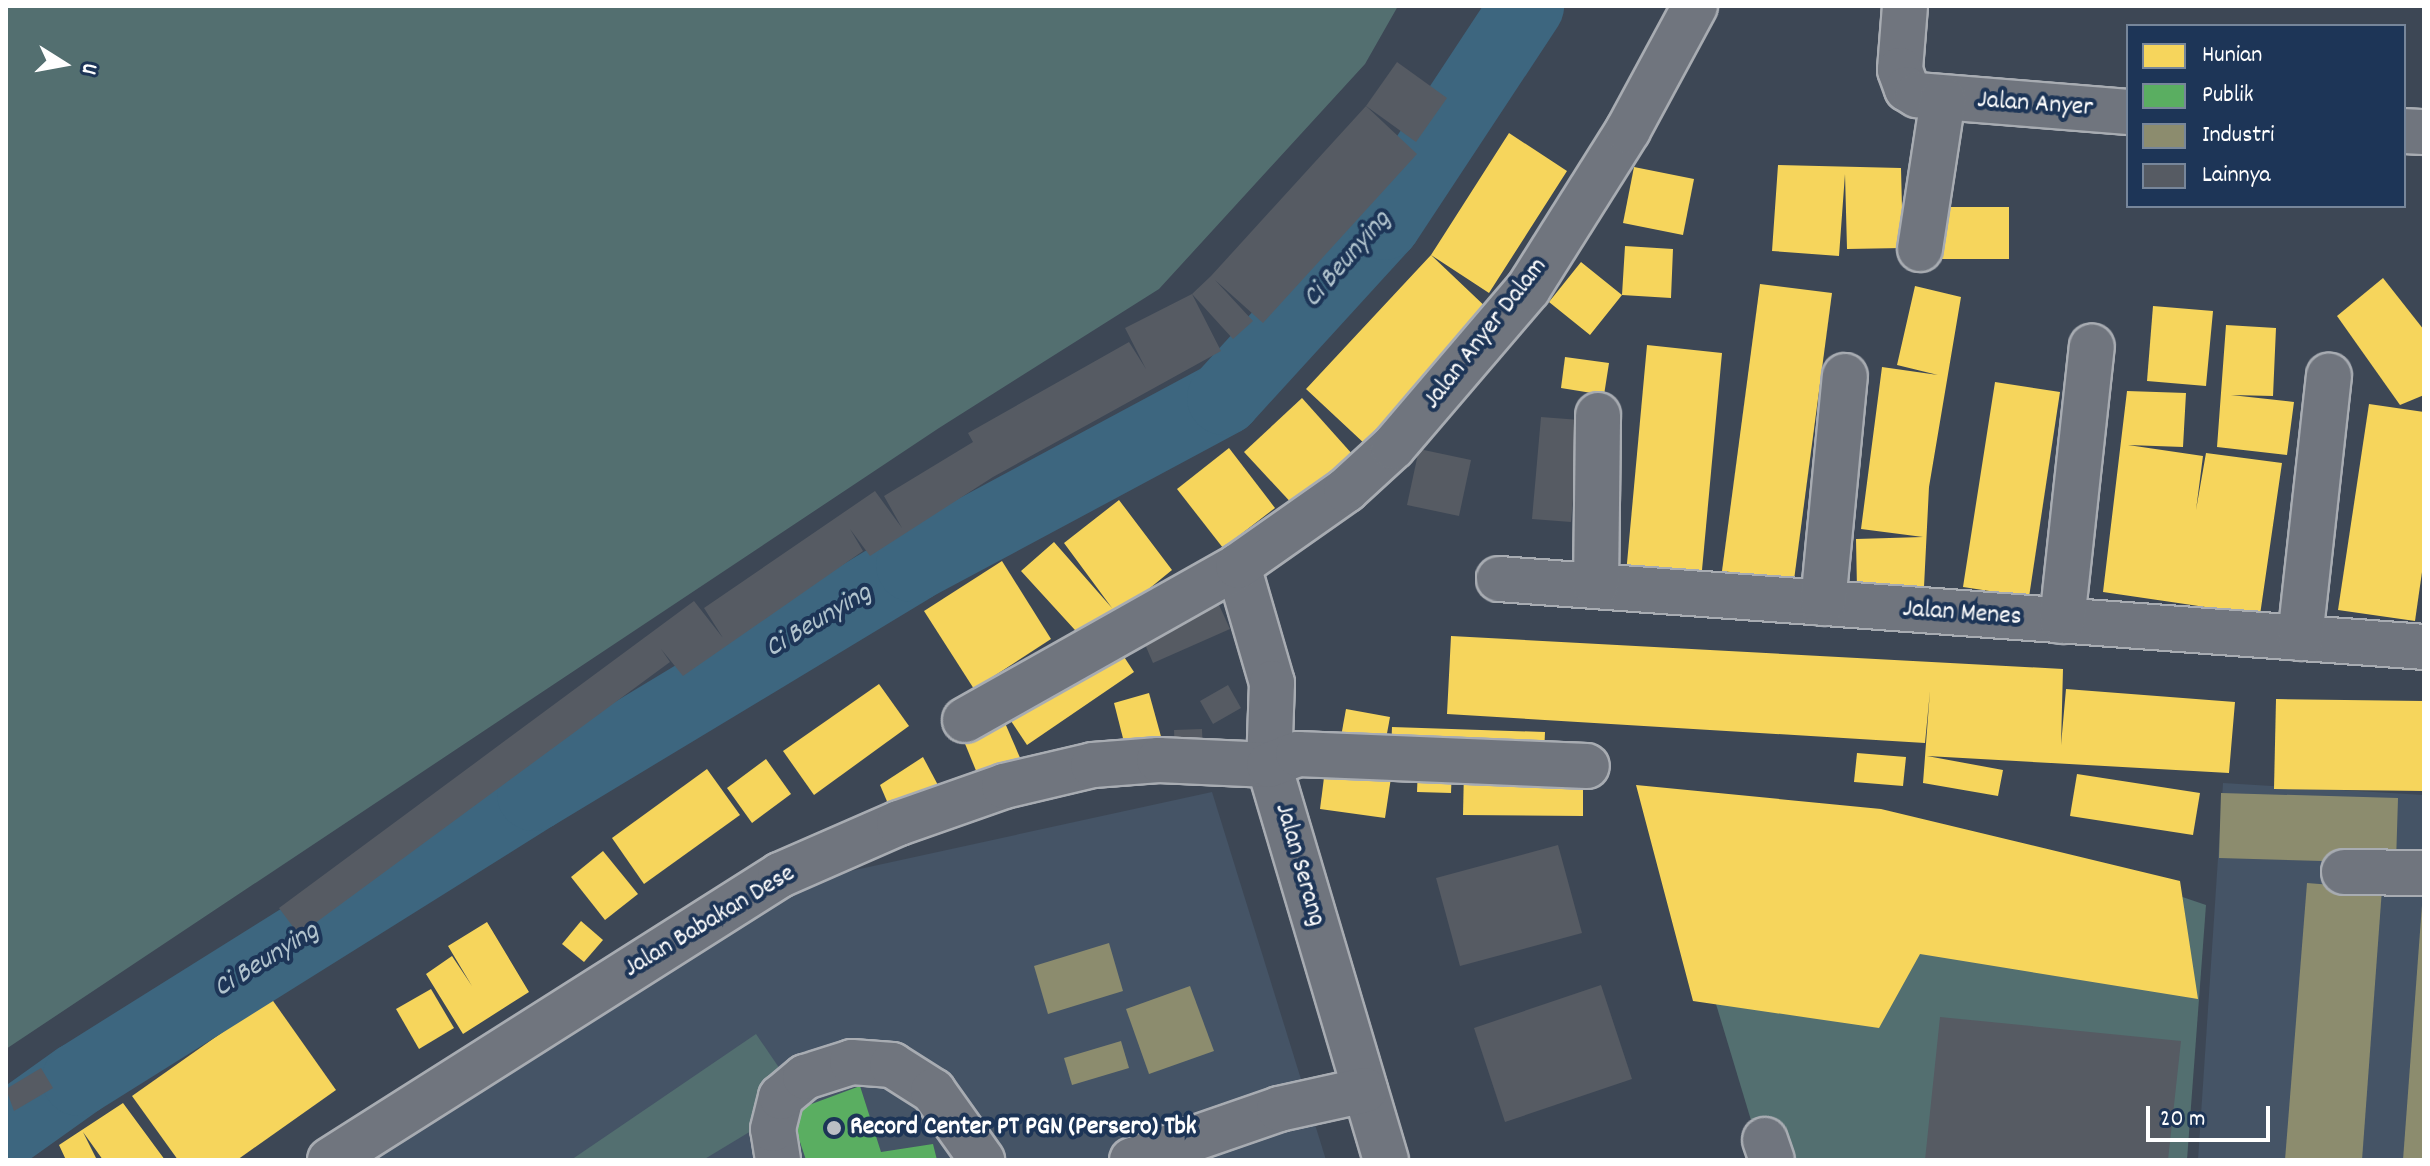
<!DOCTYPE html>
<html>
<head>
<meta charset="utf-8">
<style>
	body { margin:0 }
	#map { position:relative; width:2430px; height:1166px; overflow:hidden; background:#3d4755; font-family:Dekko,sans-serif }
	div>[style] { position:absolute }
	.built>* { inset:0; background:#455466 }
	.green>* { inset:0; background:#536f70 }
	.homes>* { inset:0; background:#f6d55c }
	.public>* { inset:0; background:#5aae61 }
	.industry>* { inset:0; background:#8c8c6e }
	.river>* { height:74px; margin:-37px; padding:0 37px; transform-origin:37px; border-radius:37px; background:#3d667f }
	.building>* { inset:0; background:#565b63 }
	.roads { filter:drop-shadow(2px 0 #a8acb2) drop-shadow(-2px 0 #a8acb2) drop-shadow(0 2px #a8acb2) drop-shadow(0 -2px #a8acb2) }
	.minor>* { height:44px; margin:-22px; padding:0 22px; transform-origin:22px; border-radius:22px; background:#70757e }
	.dots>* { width:22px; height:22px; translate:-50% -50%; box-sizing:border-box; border:4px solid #1d3557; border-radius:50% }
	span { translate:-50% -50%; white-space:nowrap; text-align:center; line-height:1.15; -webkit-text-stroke:8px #1d3557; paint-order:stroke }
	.street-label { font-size:26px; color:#fff }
	.poi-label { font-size:26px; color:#fff; font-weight:700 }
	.left { translate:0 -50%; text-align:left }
	.water-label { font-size:28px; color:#b1c3cd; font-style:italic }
	.frame { position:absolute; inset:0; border:8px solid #fff; pointer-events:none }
	.legend { position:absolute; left:2126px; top:24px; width:280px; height:184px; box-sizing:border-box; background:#1d3557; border:2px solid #77869a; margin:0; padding:10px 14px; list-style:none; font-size:24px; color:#fff }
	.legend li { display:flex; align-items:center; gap:16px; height:40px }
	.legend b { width:40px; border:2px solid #77869a }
	.north { position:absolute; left:24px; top:24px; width:80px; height:80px; -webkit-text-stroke:6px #1d3557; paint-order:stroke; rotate:101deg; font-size:22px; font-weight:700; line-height:32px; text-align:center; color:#fff }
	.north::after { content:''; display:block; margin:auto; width:28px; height:36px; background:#fff; clip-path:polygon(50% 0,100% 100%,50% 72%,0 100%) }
	.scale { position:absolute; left:2146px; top:1106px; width:124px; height:36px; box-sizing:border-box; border:4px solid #fff; border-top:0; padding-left:10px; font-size:24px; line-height:28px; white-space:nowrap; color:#fff; -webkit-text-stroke:6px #1d3557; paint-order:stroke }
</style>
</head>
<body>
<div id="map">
	<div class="built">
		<i style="clip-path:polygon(2223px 783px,2424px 795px,2424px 1160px,2198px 1160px)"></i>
		<i style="clip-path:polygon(1212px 792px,1326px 1160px,364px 1160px,823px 877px)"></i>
	</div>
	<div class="green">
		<i style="clip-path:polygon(6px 6px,1398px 6px,1365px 64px,1159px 289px,939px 428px,6px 1049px)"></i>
		<i style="clip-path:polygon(1669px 848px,2073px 860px,2206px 905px,2187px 1160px,1763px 1160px)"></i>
		<i style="clip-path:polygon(756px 1034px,780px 1069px,756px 1128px,703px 1160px,571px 1160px)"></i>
	</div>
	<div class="homes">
		<i style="clip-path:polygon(1509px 133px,1567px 171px,1489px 293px,1431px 255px,1491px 312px,1366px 445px,1306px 389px,1431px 255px)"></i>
		<i style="clip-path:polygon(1778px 165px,1901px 168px,1903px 248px,1847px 249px,1845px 174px,1839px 256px,1772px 251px)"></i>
		<i style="clip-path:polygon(1634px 167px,1694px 179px,1683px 235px,1623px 223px)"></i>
		<i style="clip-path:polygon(1932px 207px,2009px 207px,2009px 259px,1932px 259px)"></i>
		<i style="clip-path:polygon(1625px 246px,1673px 249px,1671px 298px,1622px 295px,1590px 335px,1549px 302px,1581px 262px,1622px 295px)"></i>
		<i style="clip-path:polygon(2383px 278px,2424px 330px,2424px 395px,2400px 405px,2337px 316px)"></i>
		<i style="clip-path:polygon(1760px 284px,1832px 293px,1794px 580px,1722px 571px)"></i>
		<i style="clip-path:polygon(1915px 286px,1961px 297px,1929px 487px,1924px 587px,1857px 590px,1856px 539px,1923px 537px,1861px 529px,1882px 367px,1938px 375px,1897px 365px)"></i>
		<i style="clip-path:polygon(2153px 306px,2213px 311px,2206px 386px,2147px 381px)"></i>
		<i style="clip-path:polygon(2226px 325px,2276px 328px,2273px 396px,2231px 395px,2294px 402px,2287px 455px,2217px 447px)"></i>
		<i style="clip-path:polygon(1647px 345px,1722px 353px,1701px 581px,1626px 574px)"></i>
		<i style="clip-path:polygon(1565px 357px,1609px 363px,1604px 395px,1561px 388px)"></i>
		<i style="clip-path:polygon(1995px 382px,2060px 392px,2029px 597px,1963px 587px)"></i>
		<i style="clip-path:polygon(2127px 391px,2186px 393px,2183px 447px,2128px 445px,2203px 456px,2196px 510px,2206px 453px,2282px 463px,2260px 615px,2103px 592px)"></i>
		<i style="clip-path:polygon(1302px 398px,1353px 455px,1296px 508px,1244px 452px)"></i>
		<i style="clip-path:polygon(2369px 404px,2424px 412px,2424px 558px,2415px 621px,2338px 610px)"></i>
		<i style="clip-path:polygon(1229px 448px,1275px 508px,1223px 548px,1177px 489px)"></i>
		<i style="clip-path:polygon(1119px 500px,1172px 570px,1085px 641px,1021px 571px,1054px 542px,1112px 608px,1064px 543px)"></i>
		<i style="clip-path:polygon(1002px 561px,1051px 639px,974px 689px,924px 611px)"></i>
		<i style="clip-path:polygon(1451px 636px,2063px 669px,2061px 745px,2066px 689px,2235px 702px,2229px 773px,1927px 756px,2003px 770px,1998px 796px,1923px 783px,1930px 691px,1925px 743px,1447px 714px)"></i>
		<i style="clip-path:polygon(1115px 643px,1134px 672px,1027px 745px,1007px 715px)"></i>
		<i style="clip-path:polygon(879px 684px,909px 726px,814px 795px,783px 751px)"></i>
		<i style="clip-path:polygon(1149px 693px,1162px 740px,1126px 750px,1114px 703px)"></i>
		<i style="clip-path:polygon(2276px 699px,2424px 701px,2424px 791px,2274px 789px)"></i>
		<i style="clip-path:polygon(999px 709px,1021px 760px,979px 778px,959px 729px)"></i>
		<i style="clip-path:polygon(1346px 709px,1390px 717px,1384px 750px,1340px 742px)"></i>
		<i style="clip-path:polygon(1392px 727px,1545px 732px,1544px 756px,1391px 752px)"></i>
		<i style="clip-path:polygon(1857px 753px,1906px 757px,1903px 786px,1854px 782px)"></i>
		<i style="clip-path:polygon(923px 757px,939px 787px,892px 813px,880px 785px)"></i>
		<i style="clip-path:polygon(766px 759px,791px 794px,752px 823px,727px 788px)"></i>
		<i style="clip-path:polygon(1326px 762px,1392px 771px,1385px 818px,1320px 809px)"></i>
		<i style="clip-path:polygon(1418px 766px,1452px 766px,1451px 793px,1417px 792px)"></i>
		<i style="clip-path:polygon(707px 769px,740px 815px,644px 884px,612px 838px)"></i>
		<i style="clip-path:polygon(1464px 769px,1583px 770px,1583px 816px,1463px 815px)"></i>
		<i style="clip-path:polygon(2077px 774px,2200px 793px,2193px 835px,2070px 816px)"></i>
		<i style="clip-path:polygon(1636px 785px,1881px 809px,2180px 881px,2198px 999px,1920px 954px,1879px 1028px,1693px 1001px)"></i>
		<i style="clip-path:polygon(603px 851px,638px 894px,605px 920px,571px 877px)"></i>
		<i style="clip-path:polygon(581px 921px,603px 940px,584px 962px,562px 944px)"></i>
		<i style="clip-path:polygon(487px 922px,529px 992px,463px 1034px,426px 974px,452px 956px,472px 986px,448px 946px)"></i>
		<i style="clip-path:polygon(431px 989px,454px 1028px,419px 1049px,396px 1009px)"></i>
		<i style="clip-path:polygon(271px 998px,336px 1090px,237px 1160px,178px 1160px,132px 1096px)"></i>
		<i style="clip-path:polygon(123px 1103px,165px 1160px,103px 1160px,83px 1132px,97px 1160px,66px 1160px,59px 1145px)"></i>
	</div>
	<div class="public">
		<i style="clip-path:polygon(860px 1086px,881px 1152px,933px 1144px,937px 1160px,806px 1160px,790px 1112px)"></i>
	</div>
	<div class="industry">
		<i style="clip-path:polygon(2221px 793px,2398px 798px,2396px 863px,2219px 858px)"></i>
		<i style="clip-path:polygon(2307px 883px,2382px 889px,2362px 1160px,2285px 1160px)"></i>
		<i style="clip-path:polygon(2422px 905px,2424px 1160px,2403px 1160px)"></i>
		<i style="clip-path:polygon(1109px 943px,1123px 991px,1048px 1014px,1034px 966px)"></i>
		<i style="clip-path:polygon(1190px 986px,1214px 1051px,1149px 1074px,1126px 1009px)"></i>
		<i style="clip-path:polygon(1121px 1041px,1129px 1068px,1072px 1085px,1064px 1058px)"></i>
	</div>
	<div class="river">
		<i style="left:6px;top:1131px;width:90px;rotate:-35.5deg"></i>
		<i style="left:79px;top:1079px;width:537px;rotate:-32.06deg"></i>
		<i style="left:534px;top:794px;width:443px;rotate:-31.1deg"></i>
		<i style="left:913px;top:565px;width:353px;rotate:-28.2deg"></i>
		<i style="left:1224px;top:398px;width:237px;rotate:-47.6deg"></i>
		<i style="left:1384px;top:223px;width:260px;rotate:-56.6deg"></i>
	</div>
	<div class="building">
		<i style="clip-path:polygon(1397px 62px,1447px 98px,1416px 142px,1366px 106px)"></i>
		<i style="clip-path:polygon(1366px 106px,1417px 154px,1263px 323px,1215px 280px,1253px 321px,1233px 339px,1192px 294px,1221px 351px,993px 477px,870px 556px,850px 529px,863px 551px,683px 676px,661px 649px,670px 662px,299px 935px,279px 908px,694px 601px,723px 638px,704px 608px,875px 491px,902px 528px,884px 496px,973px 442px,968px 433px,1129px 342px,1146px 369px,1125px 328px,1192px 294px,1211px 276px)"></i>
		<i style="clip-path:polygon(1541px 417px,1580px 420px,1571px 522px,1532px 519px)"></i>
		<i style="clip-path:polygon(1419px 449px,1471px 460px,1459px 516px,1407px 505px)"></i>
		<i style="clip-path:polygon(1214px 594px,1230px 629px,1153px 663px,1138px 628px)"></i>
		<i style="clip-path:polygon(1228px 685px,1241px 708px,1213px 724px,1200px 701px)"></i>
		<i style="clip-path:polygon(1202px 729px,1203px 753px,1175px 754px,1174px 730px)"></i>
		<i style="clip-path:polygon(1558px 845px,1582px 933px,1460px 966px,1436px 878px)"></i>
		<i style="clip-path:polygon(1601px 985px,1632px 1079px,1505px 1122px,1474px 1028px)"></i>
		<i style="clip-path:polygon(1940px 1017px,2181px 1041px,2168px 1160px,1925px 1160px)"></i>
		<i style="clip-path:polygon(41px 1068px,53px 1088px,14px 1111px,6px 1089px)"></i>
	</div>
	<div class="roads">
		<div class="minor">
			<i style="left:1905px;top:6px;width:64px;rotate:94.5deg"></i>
			<i style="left:1900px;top:70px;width:20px;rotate:70deg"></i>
			<i style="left:1907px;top:89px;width:12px;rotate:31deg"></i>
			<i style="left:1917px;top:95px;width:212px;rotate:4.6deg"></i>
			<i style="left:2404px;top:131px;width:20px;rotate:3deg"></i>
			<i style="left:1920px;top:249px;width:152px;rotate:-81.3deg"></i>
			<i style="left:1238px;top:566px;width:122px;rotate:73.8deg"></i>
			<i style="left:1272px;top:683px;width:82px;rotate:92.1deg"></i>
			<i style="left:1269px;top:765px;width:412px;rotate:73.5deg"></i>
			<i style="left:1499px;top:579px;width:927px;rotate:4.2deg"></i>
			<i style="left:1596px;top:586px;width:171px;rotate:-89.3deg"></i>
			<i style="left:1823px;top:603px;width:228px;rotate:-84.5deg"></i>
			<i style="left:2062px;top:621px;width:276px;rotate:-83.8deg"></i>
			<i style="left:2300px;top:638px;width:264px;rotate:-83.7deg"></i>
			<i style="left:965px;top:720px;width:313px;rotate:-29.4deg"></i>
			<i style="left:1238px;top:566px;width:132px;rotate:-35.1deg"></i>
			<i style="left:1346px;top:490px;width:64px;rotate:-42.5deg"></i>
			<i style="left:1393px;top:447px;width:208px;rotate:-49.5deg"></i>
			<i style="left:1528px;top:289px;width:188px;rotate:-57.8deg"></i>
			<i style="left:1628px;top:130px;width:141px;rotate:-61.6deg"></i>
			<i style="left:2344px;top:872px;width:80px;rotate:0.7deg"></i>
			<i style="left:1765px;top:1140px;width:21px;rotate:71deg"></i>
			<i style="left:330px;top:1160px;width:533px;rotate:-32.35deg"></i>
			<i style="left:780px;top:875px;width:130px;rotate:-23.6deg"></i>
			<i style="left:899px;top:823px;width:111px;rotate:-19.4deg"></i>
			<i style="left:1004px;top:786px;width:91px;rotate:-13.3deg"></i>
			<i style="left:1093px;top:765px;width:66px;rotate:-4.3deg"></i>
			<i style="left:1159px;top:760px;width:110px;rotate:2.6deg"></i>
			<i style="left:1269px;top:765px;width:31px;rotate:-21deg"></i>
			<i style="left:1298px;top:754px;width:289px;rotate:2.4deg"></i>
			<i style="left:778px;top:1160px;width:31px;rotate:-99deg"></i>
			<i style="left:773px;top:1129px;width:33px;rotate:-76deg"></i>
			<i style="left:781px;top:1097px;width:31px;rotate:-40deg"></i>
			<i style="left:805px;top:1077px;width:49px;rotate:-17.7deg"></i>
			<i style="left:852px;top:1062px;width:40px;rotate:4.3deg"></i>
			<i style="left:892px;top:1065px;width:49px;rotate:32.4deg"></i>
			<i style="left:933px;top:1091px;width:85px;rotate:54.6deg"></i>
			<i style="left:1132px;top:1160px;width:156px;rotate:-19.1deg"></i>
			<i style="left:1279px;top:1109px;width:88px;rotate:-12.5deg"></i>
		</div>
	</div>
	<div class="dots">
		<i style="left:834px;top:1128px;background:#bbbfc4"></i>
	</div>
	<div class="street-label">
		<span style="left:2035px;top:105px;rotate:4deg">Jalan Anyer</span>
		<span style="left:1486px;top:334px;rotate:-52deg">Jalan Anyer Dalam</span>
		<span style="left:1962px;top:614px;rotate:4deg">Jalan Menes</span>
		<span style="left:1299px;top:865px;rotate:74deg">Jalan Serang</span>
		<span style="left:710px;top:922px;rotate:-31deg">Jalan Babakan Dese</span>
	</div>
	<div class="poi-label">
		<span class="left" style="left:850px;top:1128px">Record Center PT PGN (Persero) Tbk</span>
	</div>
	<div class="water-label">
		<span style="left:1348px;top:260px;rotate:-49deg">Ci Beunying</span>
		<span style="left:819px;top:622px;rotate:-31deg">Ci Beunying</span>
		<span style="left:267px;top:961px;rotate:-32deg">Ci Beunying</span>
	</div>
	<div class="frame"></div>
	<ul class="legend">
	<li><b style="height:22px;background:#f6d55c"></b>Hunian</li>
	<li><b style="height:22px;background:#5aae61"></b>Publik</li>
	<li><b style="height:22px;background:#8c8c6e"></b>Industri</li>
	<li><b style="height:22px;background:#565b63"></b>Lainnya</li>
	</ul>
	<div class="north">U</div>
	<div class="scale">20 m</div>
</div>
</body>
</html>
